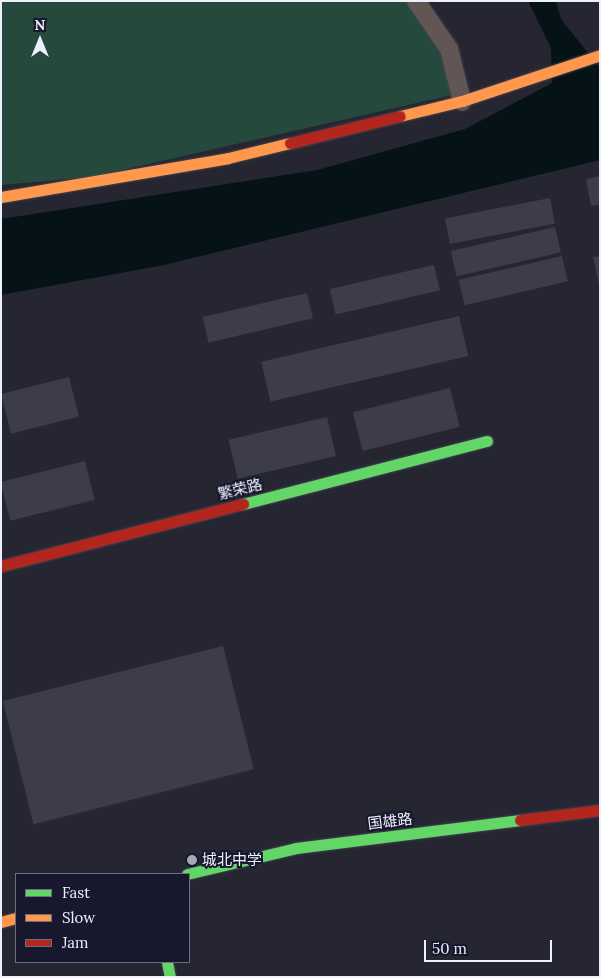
<!DOCTYPE html>
<meta charset="utf-8">
<style>
body{margin:0}
#map{position:relative;width:601px;height:978px;overflow:hidden;background:#262633;font-family:Lora,"Noto Sans SC",serif}
div>[style]{position:absolute}
.green>*{inset:0;background:#26493d}
.water>*{inset:0;background:#051317}
.building>*{inset:0;background:#3d3d49;transform-origin:0 0}
.roads{filter:drop-shadow(0 0 1px #43434f) drop-shadow(0 0 1px #43434f)}
.street>*{height:18px;margin:-9px;padding:0 9px;transform-origin:9px;border-radius:9px;background:#615654}
.fast>*{height:11px;margin:-5.5px;padding:0 5.5px;transform-origin:5.5px;border-radius:5.5px;background:#63d668}
.slow>*{height:11px;margin:-5.5px;padding:0 5.5px;transform-origin:5.5px;border-radius:5.5px;background:#ff974d}
.jam>*{height:11px;margin:-5.5px;padding:0 5.5px;transform-origin:5.5px;border-radius:5.5px;background:#b3261e}
.dots>*{width:14px;height:14px;translate:-50% -50%;box-sizing:border-box;border:2px solid #17172e;border-radius:50%}
span{translate:-50% -50%;white-space:nowrap;text-align:center;line-height:1.15;-webkit-text-stroke:4px #17172e;paint-order:stroke}
.street-label{font-size:15px;color:#eff0fe}
.poi-label{font-size:15px;color:#eff0fe}
.left{translate:0 -50%;text-align:left}
.frame{position:absolute;inset:0;border:2px solid #eff0fe;pointer-events:none}
.legend{position:absolute;left:15px;top:873px;width:175px;height:90px;box-sizing:border-box;background:#17172e;border:1px solid #6d6e81;margin:0;padding:6px 9px;list-style:none;font-size:15px;color:#eff0fe}
.legend li{display:flex;align-items:center;gap:10px;height:25px}
.legend b{width:25px;border:1px solid #6d6e81}
.north{position:absolute;left:15px;top:15px;width:50px;height:50px;-webkit-text-stroke:4px #17172e;paint-order:stroke;rotate:0deg;font-size:14px;font-weight:700;line-height:20px;text-align:center;color:#eff0fe}
.north::after{content:'';display:block;margin:auto;width:18px;height:22px;background:#eff0fe;clip-path:polygon(50% 0,100% 100%,50% 72%,0 100%)}
.scale{position:absolute;left:424px;top:940px;width:128px;height:22px;box-sizing:border-box;border:2px solid #eff0fe;border-top:0;padding-left:6px;font-size:15px;line-height:18px;white-space:nowrap;color:#eff0fe;-webkit-text-stroke:4px #17172e;paint-order:stroke}
</style>
<div id="map">
<div class="green">
<i style="clip-path:polygon(1px 1px,416px 1px,431px 21px,452px 95px,91px 177px,1px 185px)"></i>
</div>
<div class="water">
<i style="clip-path:polygon(528px 1px,556px 1px,561px 19px,600px 68px,600px 160px,164px 265px,1px 295px,1px 219px,317px 170px,465px 129px,552px 83px,551px 48px)"></i>
</div>
<div class="building">
<i style="clip-path:polygon(600px 176px,600px 205px,591px 206px,586px 179px)"></i>
<i style="left:550px;top:198px;width:26px;height:107px;rotate:79deg"></i>
<i style="left:555px;top:227px;width:26px;height:107px;rotate:77deg"></i>
<i style="left:562px;top:256px;width:26px;height:106px;rotate:77deg"></i>
<i style="clip-path:polygon(600px 256px,600px 285px,599px 285px,593px 257px)"></i>
<i style="left:434px;top:265px;width:26px;height:107px;rotate:77deg"></i>
<i style="left:307px;top:293px;width:26px;height:107px;rotate:77deg"></i>
<i style="left:459px;top:316px;width:41px;height:203px;rotate:77deg"></i>
<i style="left:69px;top:377px;width:41px;height:70px;rotate:76deg"></i>
<i style="left:450px;top:388px;width:40px;height:100px;rotate:76deg"></i>
<i style="left:327px;top:417px;width:40px;height:101px;rotate:77deg"></i>
<i style="left:85px;top:461px;width:40px;height:87px;rotate:76deg"></i>
<i style="left:223px;top:646px;width:127px;height:227px;rotate:76deg"></i>
</div>
<div class="roads">
<div class="street">
<i style="left:416px;top:1px;width:58px;rotate:55.5deg"></i>
<i style="left:449px;top:49px;width:54px;rotate:76deg"></i>
</div>
<div class="fast">
<i style="left:243px;top:504px;width:252px;rotate:-14.5deg"></i>
<i style="left:187px;top:874px;width:112px;rotate:-13.4deg"></i>
<i style="left:296px;top:848px;width:226px;rotate:-7.1deg"></i>
<i style="left:167px;top:962px;width:15px;rotate:79deg"></i>
</div>
<div class="slow">
<i style="left:400px;top:116px;width:64px;rotate:-13.6deg"></i>
<i style="left:462px;top:101px;width:145px;rotate:-18.4deg"></i>
<i style="left:1px;top:197px;width:230px;rotate:-9.7deg"></i>
<i style="left:228px;top:158px;width:64px;rotate:-13.6deg"></i>
<i style="left:1px;top:922px;width:16px;rotate:-15deg"></i>
</div>
<div class="jam">
<i style="left:290px;top:143px;width:113px;rotate:-13.8deg"></i>
<i style="left:1px;top:566px;width:250px;rotate:-14.4deg"></i>
<i style="left:520px;top:820px;width:81px;rotate:-7.1deg"></i>
</div>
</div>
<div class="dots">
<i style="left:192px;top:860px;background:#a9a9b7"></i>
</div>
<div class="street-label">
<span style="left:240px;top:489px;rotate:-14deg">繁荣路</span>
<span style="left:390px;top:821px;rotate:-7deg">国雄路</span>
</div>
<div class="poi-label">
<span class="left" style="left:202px;top:860px">城北中学</span>
</div>
<div class="frame"></div>
<ul class="legend">
<li><b style="height:6px;background:#63d668"></b>Fast</li>
<li><b style="height:6px;background:#ff974d"></b>Slow</li>
<li><b style="height:6px;background:#b3261e"></b>Jam</li>
</ul>
<div class="north">N</div>
<div class="scale">50 m</div>
</div>
